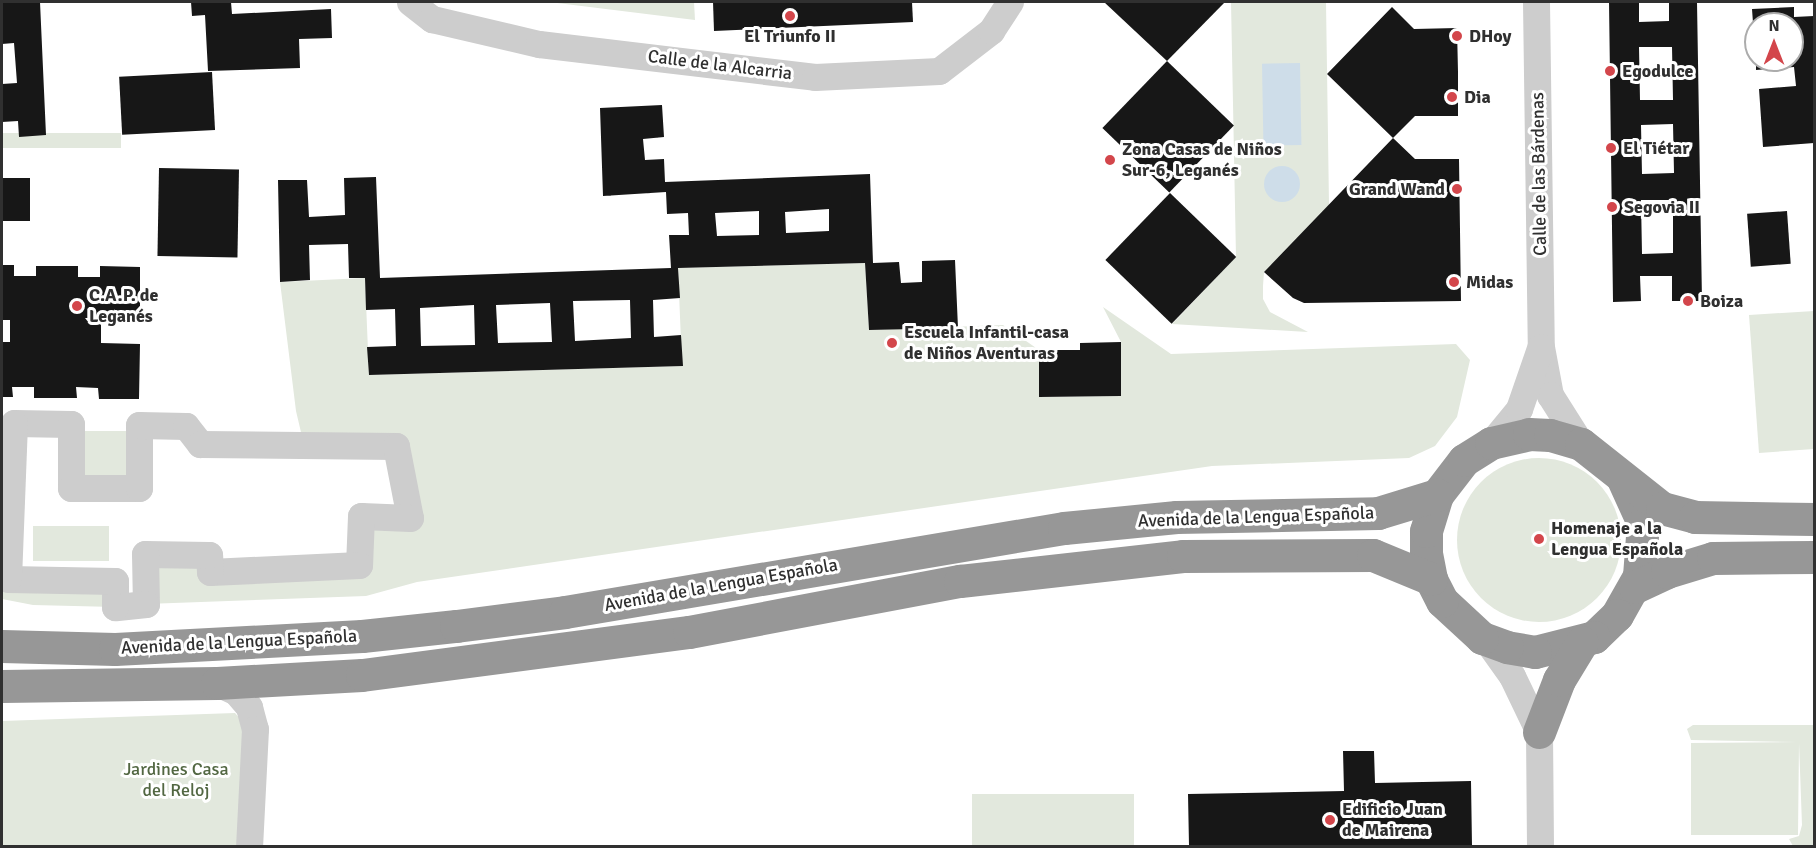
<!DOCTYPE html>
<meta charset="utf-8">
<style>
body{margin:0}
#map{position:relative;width:1816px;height:848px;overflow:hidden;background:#fff;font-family:Signika,sans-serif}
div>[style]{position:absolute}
.green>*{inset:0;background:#e2e8dd;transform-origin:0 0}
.round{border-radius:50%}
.water>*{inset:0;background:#cedde9;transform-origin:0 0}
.building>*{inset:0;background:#171717;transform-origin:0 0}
.street>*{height:27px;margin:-13.5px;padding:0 13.5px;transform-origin:13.5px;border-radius:13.5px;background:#cdcdcd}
.highway>*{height:33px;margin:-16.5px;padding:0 16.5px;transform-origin:16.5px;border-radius:16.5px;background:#979797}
.dots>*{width:16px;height:16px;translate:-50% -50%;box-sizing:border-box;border:3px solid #fff;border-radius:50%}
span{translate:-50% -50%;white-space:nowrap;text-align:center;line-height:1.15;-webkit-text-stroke:6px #fff;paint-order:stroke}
.poi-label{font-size:18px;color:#303030;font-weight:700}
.left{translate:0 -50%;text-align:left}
.right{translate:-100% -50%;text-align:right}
.street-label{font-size:18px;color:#303030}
.park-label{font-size:18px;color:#526742}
.frame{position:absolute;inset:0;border:3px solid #303030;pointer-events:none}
.north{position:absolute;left:1744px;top:12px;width:60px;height:60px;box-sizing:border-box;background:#fff;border:2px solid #acacac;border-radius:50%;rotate:0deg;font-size:16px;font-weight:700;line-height:24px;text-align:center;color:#303030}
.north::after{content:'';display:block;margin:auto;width:21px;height:27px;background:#d3464b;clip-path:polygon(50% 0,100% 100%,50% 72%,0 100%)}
</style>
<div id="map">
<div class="green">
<i style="clip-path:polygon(549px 2px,694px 2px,695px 20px)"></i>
<i style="clip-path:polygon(1231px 2px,1326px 2px,1329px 205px,1264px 272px,1263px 286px,1263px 299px,1270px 312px,1308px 332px,1172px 324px,1236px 257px)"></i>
<i style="left:121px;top:133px;width:15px;height:119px;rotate:90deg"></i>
<i style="clip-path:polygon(865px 263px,869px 330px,1003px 325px,1039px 350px,1039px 397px,1121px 396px,1121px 342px,1103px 307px,1171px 354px,1456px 344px,1470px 360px,1457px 417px,1435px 446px,1409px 458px,1212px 466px,417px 582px,366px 596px,146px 604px,145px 554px,210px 571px,358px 565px,361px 516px,410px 518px,396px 446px,304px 445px,296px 411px,280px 282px,365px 278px,369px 375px,682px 366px,678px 268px)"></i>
<i style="clip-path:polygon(1814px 311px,1814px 449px,1759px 453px,1749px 315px)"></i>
<i style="left:71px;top:431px;width:68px;height:57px"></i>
<i class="round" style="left:1457px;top:458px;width:164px;height:164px"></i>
<i style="left:33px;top:526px;width:76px;height:35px"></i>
<i style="clip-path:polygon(2px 534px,8px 579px,115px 581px,115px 607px,33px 605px,2px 599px)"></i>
<i style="clip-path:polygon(235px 713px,243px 722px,237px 846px,2px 846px,2px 721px)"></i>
<i style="clip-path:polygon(1693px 725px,1814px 725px,1813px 846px,1793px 846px,1789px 839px,1799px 836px,1802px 825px,1799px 743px,1798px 835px,1691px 835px,1691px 743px,1798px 742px,1691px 740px,1687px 729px)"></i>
<i style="left:972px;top:794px;width:162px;height:52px"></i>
</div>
<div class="water">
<i style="left:1300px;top:63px;width:82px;height:38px;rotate:89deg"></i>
<i class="round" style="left:1264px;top:166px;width:36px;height:36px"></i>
</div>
<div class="building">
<i style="clip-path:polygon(2px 2px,40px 2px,46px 135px,19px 137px,18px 121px,2px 122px,2px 84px,17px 83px,14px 43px,2px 44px)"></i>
<i style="clip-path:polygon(191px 2px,231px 2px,232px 14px,331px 9px,332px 38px,299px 39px,300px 68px,208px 71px,205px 15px,192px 16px)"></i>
<i style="clip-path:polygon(713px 2px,912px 2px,913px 22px,714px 31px)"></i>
<i style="clip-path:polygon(1104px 2px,1225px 2px,1167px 61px)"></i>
<i style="clip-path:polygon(evenodd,1609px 2px,1639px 2px,1639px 22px,1669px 21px,1669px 2px,1697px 2px,1702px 301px,1672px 301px,1672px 276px,1640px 276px,1641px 301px,1613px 302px,1609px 2px,1639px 47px,1672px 47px,1673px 100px,1640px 100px,1639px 47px,1609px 2px,1673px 124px,1674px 173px,1642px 174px,1641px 125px,1673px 124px,1609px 2px,1641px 200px,1673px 200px,1673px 253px,1642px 254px,1641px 200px)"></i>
<i style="clip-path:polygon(1392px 7px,1414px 29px,1457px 28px,1458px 72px,1458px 116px,1415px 116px,1393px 138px,1327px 74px)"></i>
<i style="clip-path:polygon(1794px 7px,1794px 17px,1814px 16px,1814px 143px,1763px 147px,1759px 89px,1796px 86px,1794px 67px,1756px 70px,1756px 60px,1792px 60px,1792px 24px,1756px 24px,1754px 37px,1752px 9px)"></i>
<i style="left:1167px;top:61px;width:93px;height:93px;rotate:44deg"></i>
<i style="left:212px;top:72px;width:58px;height:93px;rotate:87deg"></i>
<i style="clip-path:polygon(evenodd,662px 105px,664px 137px,643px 139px,645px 160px,664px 159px,665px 182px,870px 174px,873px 263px,899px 262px,901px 283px,922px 282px,922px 261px,955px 260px,958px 328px,869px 330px,865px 263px,678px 268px,680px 298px,653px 300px,654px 337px,681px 335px,683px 366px,369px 375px,367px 347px,396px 346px,395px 309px,366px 310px,365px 278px,349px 278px,348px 244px,309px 245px,310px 280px,280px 282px,278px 180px,307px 180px,309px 217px,345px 215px,344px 178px,376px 177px,380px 278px,671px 268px,669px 235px,689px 235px,688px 213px,667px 214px,666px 192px,603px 196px,600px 108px,662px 105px,829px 209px,829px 231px,786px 233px,785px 212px,829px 209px,662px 105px,759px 211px,759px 235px,717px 236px,715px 213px,759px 211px,662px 105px,630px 300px,631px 338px,575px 341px,573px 301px,630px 300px,662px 105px,550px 303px,552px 342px,498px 343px,496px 305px,550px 303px,662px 105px,474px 305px,475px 345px,421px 346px,420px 308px,474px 305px)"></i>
<i style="clip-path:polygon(1393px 138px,1415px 159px,1459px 159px,1461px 301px,1304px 303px,1293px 298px,1264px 272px)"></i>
<i style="left:159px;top:168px;width:80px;height:88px;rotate:1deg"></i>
<i style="left:2px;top:178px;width:28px;height:43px"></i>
<i style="left:1170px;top:193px;width:92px;height:93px;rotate:44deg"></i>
<i style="left:1787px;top:211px;width:53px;height:40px;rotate:86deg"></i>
<i style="clip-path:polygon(2px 265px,14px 265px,14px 276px,36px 276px,36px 266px,78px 266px,78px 277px,100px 277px,100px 266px,140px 267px,140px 322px,101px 322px,101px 343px,140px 344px,139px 399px,99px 399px,98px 388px,76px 387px,77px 398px,34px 398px,34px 387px,12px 387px,13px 397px,2px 397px,2px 342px,10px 342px,10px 320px,2px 320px)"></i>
<i style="clip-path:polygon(1121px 342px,1121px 396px,1039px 397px,1039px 350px,1080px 350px,1080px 343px)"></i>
<i style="clip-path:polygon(1343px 751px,1374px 751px,1375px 783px,1471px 781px,1472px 846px,1189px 846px,1188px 794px,1344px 791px)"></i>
</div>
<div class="street">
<i style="left:410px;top:2px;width:28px;rotate:38deg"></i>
<i style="left:432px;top:19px;width:110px;rotate:13.2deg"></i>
<i style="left:539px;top:44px;width:278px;rotate:6.8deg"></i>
<i style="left:815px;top:77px;width:124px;rotate:-2.8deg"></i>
<i style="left:939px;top:71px;width:66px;rotate:-37.6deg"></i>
<i style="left:991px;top:31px;width:35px;rotate:-57deg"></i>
<i style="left:1536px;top:2px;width:345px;rotate:89.2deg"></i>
<i style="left:1541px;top:347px;width:49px;rotate:79.4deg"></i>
<i style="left:1550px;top:395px;width:58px;rotate:57.7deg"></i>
<i style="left:14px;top:423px;width:57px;rotate:1deg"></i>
<i style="left:71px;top:424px;width:64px;rotate:90deg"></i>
<i style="left:71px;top:488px;width:68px"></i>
<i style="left:139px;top:488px;width:63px;rotate:-90deg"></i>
<i style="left:139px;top:425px;width:47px;rotate:1.2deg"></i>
<i style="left:186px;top:426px;width:23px;rotate:52deg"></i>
<i style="left:200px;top:444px;width:196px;rotate:0.6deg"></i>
<i style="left:396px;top:446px;width:73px;rotate:79deg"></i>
<i style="left:410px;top:518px;width:49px;rotate:-177.7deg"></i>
<i style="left:361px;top:516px;width:49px;rotate:92.3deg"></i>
<i style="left:359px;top:565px;width:149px;rotate:177.3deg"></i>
<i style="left:210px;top:572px;width:17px;rotate:-93deg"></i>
<i style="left:209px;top:555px;width:64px;rotate:-179.1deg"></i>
<i style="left:145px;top:554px;width:50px;rotate:88.9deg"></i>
<i style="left:146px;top:604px;width:31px;rotate:174deg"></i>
<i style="left:115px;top:607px;width:26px;rotate:-90deg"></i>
<i style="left:115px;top:581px;width:107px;rotate:-178.9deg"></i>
<i style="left:8px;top:579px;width:156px;rotate:-87.8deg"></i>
<i style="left:1491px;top:443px;width:44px;rotate:-50.5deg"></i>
<i style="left:1519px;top:409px;width:65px;rotate:-71deg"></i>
<i style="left:1487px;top:641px;width:43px;rotate:54.5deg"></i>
<i style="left:1512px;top:676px;width:62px;rotate:64.3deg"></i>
<i style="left:1539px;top:732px;width:114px;rotate:89.5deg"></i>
<i style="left:217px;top:683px;width:21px;rotate:25deg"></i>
<i style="left:236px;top:692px;width:20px;rotate:49deg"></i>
<i style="left:249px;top:707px;width:23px;rotate:75deg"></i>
<i style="left:255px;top:729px;width:117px;rotate:92.9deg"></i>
</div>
<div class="highway">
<i style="left:1622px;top:477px;width:51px;rotate:65.5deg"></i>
<i style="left:1643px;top:523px;width:53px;rotate:94.3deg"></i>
<i style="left:1639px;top:576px;width:45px;rotate:119.4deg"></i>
<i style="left:1617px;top:615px;width:32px;rotate:136deg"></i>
<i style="left:1594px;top:637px;width:61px;rotate:165.7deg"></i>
<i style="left:1535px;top:652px;width:28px;rotate:-170deg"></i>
<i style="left:1507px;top:647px;width:27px;rotate:-160deg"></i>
<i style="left:1482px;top:638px;width:54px;rotate:-137.2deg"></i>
<i style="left:1442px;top:601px;width:25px;rotate:-117deg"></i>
<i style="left:1431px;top:579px;width:25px;rotate:-101deg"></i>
<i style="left:1426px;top:554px;width:23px;rotate:-90deg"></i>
<i style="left:1426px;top:531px;width:38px;rotate:-73deg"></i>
<i style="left:1437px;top:495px;width:44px;rotate:-52.4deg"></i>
<i style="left:1464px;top:460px;width:32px;rotate:-32deg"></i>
<i style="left:1491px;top:443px;width:39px;rotate:-13deg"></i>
<i style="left:1529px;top:434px;width:21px;rotate:3deg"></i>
<i style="left:1550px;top:435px;width:32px;rotate:16deg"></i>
<i style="left:1581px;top:444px;width:103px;rotate:38.3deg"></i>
<i style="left:1662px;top:508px;width:34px;rotate:15deg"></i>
<i style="left:1695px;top:517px;width:119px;rotate:1deg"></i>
<i style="left:1635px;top:587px;width:35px;rotate:-25deg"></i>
<i style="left:1667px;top:572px;width:48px;rotate:-16.9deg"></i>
<i style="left:1713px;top:558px;width:101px;rotate:-0.6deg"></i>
<i style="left:2px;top:646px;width:113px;rotate:1.5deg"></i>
<i style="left:115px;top:649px;width:247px;rotate:-3deg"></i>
<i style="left:362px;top:636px;width:95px;rotate:-6.1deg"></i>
<i style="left:456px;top:626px;width:110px;rotate:-7.3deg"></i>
<i style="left:565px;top:612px;width:506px;rotate:-9.56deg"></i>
<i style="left:1064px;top:528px;width:113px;rotate:-5.6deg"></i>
<i style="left:1176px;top:517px;width:202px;rotate:-1.1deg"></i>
<i style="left:1378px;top:513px;width:62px;rotate:-17deg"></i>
<i style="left:2px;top:686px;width:215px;rotate:-0.8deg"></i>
<i style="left:217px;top:683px;width:145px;rotate:-3.2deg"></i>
<i style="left:362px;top:675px;width:330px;rotate:-7.5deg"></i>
<i style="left:689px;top:632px;width:276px;rotate:-10.7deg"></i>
<i style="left:960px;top:581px;width:224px;rotate:-6.4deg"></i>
<i style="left:1183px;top:556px;width:190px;rotate:-0.3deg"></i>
<i style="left:1373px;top:555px;width:63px;rotate:22.5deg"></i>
<i style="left:1539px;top:732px;width:56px;rotate:-69deg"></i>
<i style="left:1559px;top:680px;width:44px;rotate:-58.8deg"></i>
</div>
<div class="dots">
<i style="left:790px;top:16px;background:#d3464b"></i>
<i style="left:1457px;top:36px;background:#d3464b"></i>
<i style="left:1610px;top:71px;background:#d3464b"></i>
<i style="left:1452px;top:97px;background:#d3464b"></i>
<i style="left:1611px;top:148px;background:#d3464b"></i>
<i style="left:1110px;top:160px;background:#d3464b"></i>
<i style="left:1457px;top:189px;background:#d3464b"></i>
<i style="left:1612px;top:207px;background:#d3464b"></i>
<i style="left:1454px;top:282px;background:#d3464b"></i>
<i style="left:1688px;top:301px;background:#d3464b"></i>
<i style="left:77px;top:306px;background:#d3464b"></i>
<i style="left:892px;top:343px;background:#d3464b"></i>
<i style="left:1539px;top:539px;background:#d3464b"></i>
<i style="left:1330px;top:820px;background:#d3464b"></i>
</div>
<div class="poi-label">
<span style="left:790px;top:36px">El Triunfo II</span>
<span class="left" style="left:1469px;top:36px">DHoy</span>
<span class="left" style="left:1622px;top:71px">Egodulce</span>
<span class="left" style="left:1464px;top:97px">Dia</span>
<span class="left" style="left:1623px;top:148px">El Tiétar</span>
<span class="left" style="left:1122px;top:160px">Zona Casas de Niños<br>Sur-6, Leganés</span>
<span class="right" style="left:1445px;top:189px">Grand Wand</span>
<span class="left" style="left:1624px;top:207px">Segovia II</span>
<span class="left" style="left:1466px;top:282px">Midas</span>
<span class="left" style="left:89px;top:306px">C.A.P. de<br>Leganés</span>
<span class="left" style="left:1700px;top:301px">Boiza</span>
<span class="left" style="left:904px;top:343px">Escuela Infantil-casa<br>de Niños Aventuras</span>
<span class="left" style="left:1551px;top:539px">Homenaje a la<br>Lengua Española</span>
<span class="left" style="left:1342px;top:820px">Edificio Juan<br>de Mairena</span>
</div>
<div class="street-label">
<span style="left:720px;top:65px;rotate:7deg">Calle de la Alcarria</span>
<span style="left:1539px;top:174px;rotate:-91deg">Calle de las Bárdenas</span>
<span style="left:1256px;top:517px;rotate:-2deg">Avenida de la Lengua Española</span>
<span style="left:721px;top:585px;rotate:-10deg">Avenida de la Lengua Española</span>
<span style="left:239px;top:642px;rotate:-3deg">Avenida de la Lengua Española</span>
</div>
<div class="park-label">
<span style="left:176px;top:780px">Jardines Casa<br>del Reloj</span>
</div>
<div class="frame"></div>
<div class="north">N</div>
</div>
